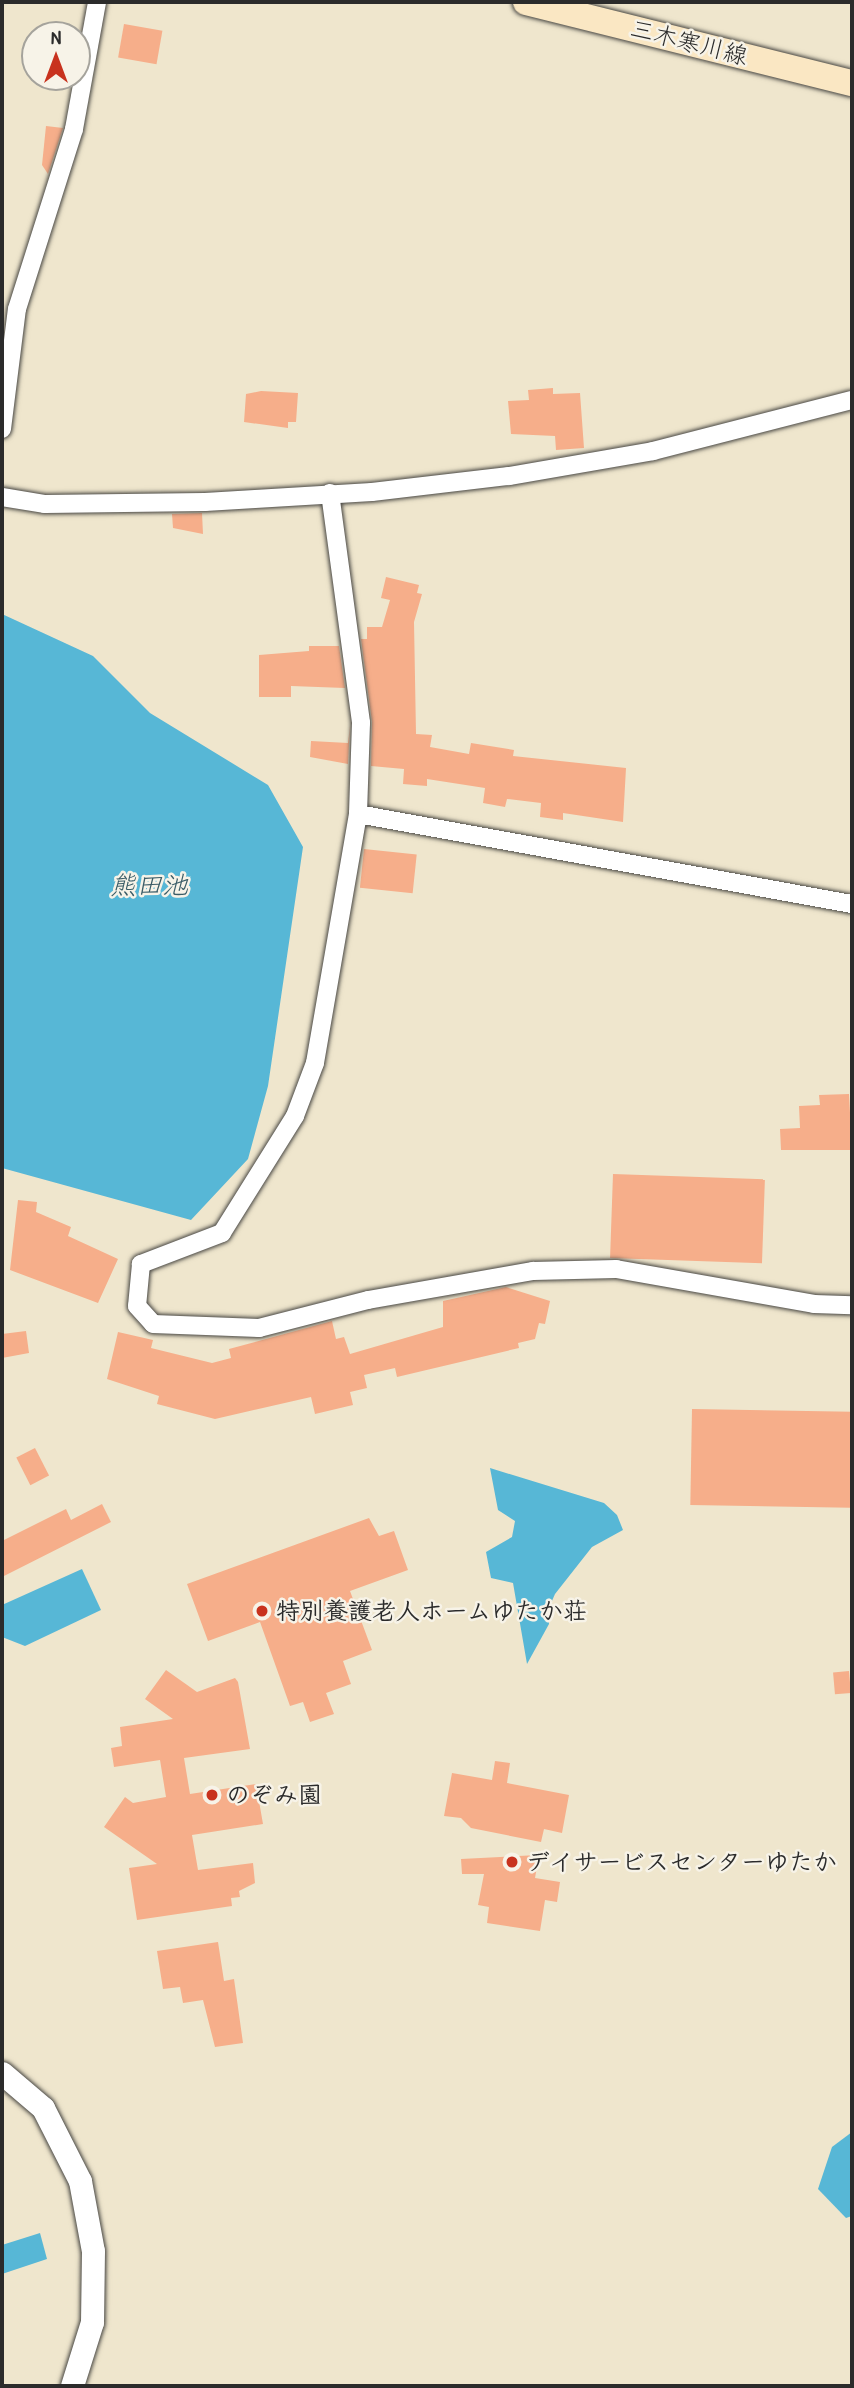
<!DOCTYPE html>
<meta charset="utf-8">
<style>
body{margin:0}
#map{position:relative;width:854px;height:2388px;overflow:hidden;background:#efe6cd;font-family:"Patrick Hand","Klee One",sans-serif}
div>[style]{position:absolute}
.water>*{inset:0;background:#57b7d6}
.building>*{inset:0;background:#f6ae8a;transform-origin:0 0}
.roads{filter:drop-shadow(0 0 2px #484743) drop-shadow(0 0 2px #484743)}
.minor>*{height:18px;margin:-9px;padding:0 9px;transform-origin:9px;border-radius:9px;background:#fff}
.tertiary>*{height:23px;margin:-11.5px;padding:0 11.5px;transform-origin:11.5px;border-radius:11.5px;background:#fff}
.secondary>*{height:26px;margin:-13px;padding:0 13px;transform-origin:13px;border-radius:13px;background:#fae7c3}
.dots>*{width:19px;height:19px;translate:-50% -50%;box-sizing:border-box;border:4px solid #f7f3e8;border-radius:50%}
span{translate:-50% -50%;white-space:nowrap;text-align:center;line-height:1.15;-webkit-text-stroke:5px #f7f3e8;paint-order:stroke}
.street-label{font-size:24px;color:#2b2b2b}
.poi-label{font-size:24px;color:#2b2b2b;font-weight:700}
.left{translate:0 -50%;text-align:left}
.water-label{font-size:26px;color:#3a5c67;font-style:italic}
.frame{position:absolute;inset:0;border:4px solid #2b2b2b;pointer-events:none}
.north{position:absolute;left:21px;top:21px;width:70px;height:70px;box-sizing:border-box;background:#f7f3e8;border:2px solid #a5a39c;border-radius:50%;rotate:0deg;font-size:19px;font-weight:700;line-height:28px;text-align:center;color:#2b2b2b}
.north::after{content:'';display:block;margin:auto;width:24px;height:32px;background:#c8321e;clip-path:polygon(50% 0,100% 100%,50% 72%,0 100%)}
</style>
<div id="map">
<div class="water">
<i style="clip-path:polygon(2px 614px,93px 656px,150px 713px,268px 785px,303px 847px,268px 1086px,248px 1159px,191px 1220px,2px 1168px)"></i>
<i style="clip-path:polygon(490px 1468px,604px 1503px,617px 1515px,623px 1530px,592px 1547px,555px 1594px,548px 1610px,549px 1624px,527px 1664px,513px 1583px,491px 1578px,486px 1552px,512px 1537px,515px 1521px,498px 1510px)"></i>
<i style="clip-path:polygon(82px 1569px,101px 1610px,25px 1646px,2px 1637px,2px 1605px)"></i>
<i style="clip-path:polygon(852px 2132px,852px 2216px,846px 2218px,818px 2189px,832px 2147px)"></i>
<i style="clip-path:polygon(40px 2233px,47px 2259px,2px 2274px,2px 2245px)"></i>
</div>
<div class="building">
<i style="left:124px;top:24px;width:39px;height:34px;rotate:10deg"></i>
<i style="clip-path:polygon(46px 126px,63px 128px,48px 174px,42px 165px)"></i>
<i style="clip-path:polygon(553px 388px,553px 394px,580px 393px,584px 448px,556px 450px,555px 436px,511px 434px,508px 401px,529px 400px,528px 390px)"></i>
<i style="clip-path:polygon(261px 391px,298px 393px,296px 422px,288px 422px,288px 428px,244px 422px,246px 394px)"></i>
<i style="clip-path:polygon(202px 513px,203px 534px,173px 528px,172px 514px)"></i>
<i style="clip-path:polygon(386px 577px,419px 585px,417px 593px,422px 594px,414px 622px,416px 734px,432px 735px,430px 747px,469px 754px,471px 743px,514px 750px,513px 756px,626px 768px,623px 822px,563px 813px,563px 820px,540px 817px,541px 803px,507px 799px,505px 807px,483px 803px,485px 788px,427px 779px,427px 786px,403px 784px,404px 769px,371px 766px,372px 722px,361px 639px,367px 639px,367px 627px,382px 627px,390px 600px,381px 598px)"></i>
<i style="clip-path:polygon(309px 646px,339px 646px,345px 688px,291px 686px,291px 697px,259px 697px,259px 655px,309px 651px)"></i>
<i style="clip-path:polygon(350px 726px,348px 764px,310px 757px,311px 741px,348px 743px)"></i>
<i style="left:364px;top:849px;width:53px;height:39px;rotate:6deg"></i>
<i style="clip-path:polygon(849px 1094px,852px 1150px,781px 1150px,780px 1129px,800px 1128px,799px 1106px,820px 1105px,819px 1095px)"></i>
<i style="left:613px;top:1174px;width:152px;height:84px;rotate:2deg"></i>
<i style="clip-path:polygon(18px 1200px,37px 1202px,36px 1212px,71px 1227px,68px 1236px,118px 1259px,98px 1303px,10px 1270px)"></i>
<i style="clip-path:polygon(506px 1287px,550px 1301px,545px 1324px,539px 1323px,535px 1339px,518px 1343px,519px 1348px,397px 1377px,395px 1368px,364px 1375px,367px 1388px,350px 1392px,353px 1405px,315px 1414px,311px 1397px,215px 1419px,157px 1404px,159px 1396px,107px 1379px,118px 1332px,153px 1340px,151px 1348px,212px 1363px,231px 1358px,229px 1349px,332px 1321px,336px 1339px,344px 1337px,350px 1354px,443px 1327px,443px 1301px)"></i>
<i style="clip-path:polygon(26px 1331px,29px 1353px,2px 1358px,2px 1334px)"></i>
<i style="left:692px;top:1409px;width:160px;height:96px;rotate:1deg"></i>
<i style="left:35px;top:1448px;width:31px;height:21px;rotate:63deg"></i>
<i style="clip-path:polygon(102px 1504px,111px 1522px,2px 1577px,2px 1541px,66px 1509px,71px 1520px)"></i>
<i style="clip-path:polygon(369px 1518px,379px 1536px,394px 1531px,408px 1570px,350px 1591px,372px 1650px,343px 1661px,351px 1684px,326px 1693px,334px 1714px,310px 1722px,303px 1702px,290px 1706px,260px 1622px,208px 1641px,187px 1584px)"></i>
<i style="clip-path:polygon(166px 1670px,197px 1692px,235px 1678px,238px 1682px,250px 1749px,184px 1758px,190px 1794px,256px 1784px,263px 1824px,192px 1835px,198px 1870px,253px 1863px,255px 1883px,239px 1891px,240px 1897px,231px 1898px,232px 1906px,137px 1920px,129px 1868px,157px 1864px,104px 1827px,125px 1797px,133px 1803px,166px 1797px,160px 1760px,114px 1767px,111px 1748px,122px 1746px,120px 1727px,173px 1719px,145px 1699px)"></i>
<i style="left:849px;top:1671px;width:22px;height:16px;rotate:85deg"></i>
<i style="clip-path:polygon(495px 1761px,510px 1763px,507px 1783px,569px 1795px,562px 1833px,544px 1829px,541px 1842px,471px 1828px,461px 1818px,444px 1816px,452px 1773px,492px 1780px)"></i>
<i style="clip-path:polygon(539px 1855px,535px 1878px,560px 1882px,557px 1902px,545px 1900px,540px 1931px,487px 1923px,489px 1907px,478px 1905px,484px 1874px,462px 1874px,461px 1859px)"></i>
<i style="clip-path:polygon(218px 1942px,224px 1981px,234px 1979px,243px 2043px,215px 2047px,203px 2000px,183px 2003px,180px 1987px,163px 1989px,157px 1951px)"></i>
</div>
<div class="roads">
<div class="minor">
<i style="left:2px;top:429px;width:121px;rotate:-82.9deg"></i>
<i style="left:17px;top:309px;width:189px;rotate:-72.4deg"></i>
<i style="left:74px;top:129px;width:129px;rotate:-79.7deg"></i>
<i style="left:330px;top:493px;width:232px;rotate:82.3deg"></i>
<i style="left:361px;top:723px;width:91px;rotate:91.9deg"></i>
<i style="left:358px;top:814px;width:253px;rotate:99.8deg"></i>
<i style="left:315px;top:1063px;width:57px;rotate:110.7deg"></i>
<i style="left:295px;top:1116px;width:138px;rotate:122deg"></i>
<i style="left:222px;top:1233px;width:87px;rotate:159.1deg"></i>
<i style="left:141px;top:1264px;width:42px;rotate:95.4deg"></i>
<i style="left:137px;top:1306px;width:24px;rotate:48deg"></i>
<i style="left:153px;top:1324px;width:106px;rotate:2.2deg"></i>
<i style="left:259px;top:1328px;width:113px;rotate:-14.4deg"></i>
<i style="left:368px;top:1300px;width:168px;rotate:-10deg"></i>
<i style="left:533px;top:1271px;width:83px;rotate:-1.4deg"></i>
<i style="left:616px;top:1269px;width:201px;rotate:10deg"></i>
<i style="left:814px;top:1304px;width:38px;rotate:2deg"></i>
<i style="left:2px;top:497px;width:44px;rotate:9.2deg"></i>
<i style="left:45px;top:504px;width:160px;rotate:-0.7deg"></i>
<i style="left:205px;top:502px;width:167px;rotate:-3.4deg"></i>
<i style="left:372px;top:492px;width:138px;rotate:-6.7deg"></i>
<i style="left:509px;top:476px;width:146px;rotate:-9.8deg"></i>
<i style="left:653px;top:451px;width:205px;rotate:-14.4deg"></i>
<i style="left:358px;top:814px;width:502px;rotate:10.33deg"></i>
</div>
<div class="tertiary">
<i style="left:2px;top:2073px;width:54px;rotate:40.5deg"></i>
<i style="left:43px;top:2108px;width:82px;rotate:63.1deg"></i>
<i style="left:80px;top:2181px;width:71px;rotate:79.5deg"></i>
<i style="left:93px;top:2251px;width:71px;rotate:90.8deg"></i>
<i style="left:92px;top:2322px;width:67px;rotate:107.4deg"></i>
</div>
<div class="secondary">
<i style="left:526px;top:2px;width:336px;rotate:14deg"></i>
</div>
</div>
<div class="dots">
<i style="left:262px;top:1611px;background:#c8321e"></i>
<i style="left:212px;top:1795px;background:#c8321e"></i>
<i style="left:512px;top:1862px;background:#c8321e"></i>
</div>
<div class="street-label">
<span style="left:689px;top:42px;rotate:14deg">三木寒川線</span>
</div>
<div class="poi-label">
<span class="left" style="left:276px;top:1611px">特別養護老人ホームゆたか荘</span>
<span class="left" style="left:226px;top:1795px">のぞみ園</span>
<span class="left" style="left:526px;top:1862px">デイサービスセンターゆたか</span>
</div>
<div class="water-label">
<span style="left:149px;top:885px">熊田池</span>
</div>
<div class="frame"></div>
<div class="north">N</div>
</div>
